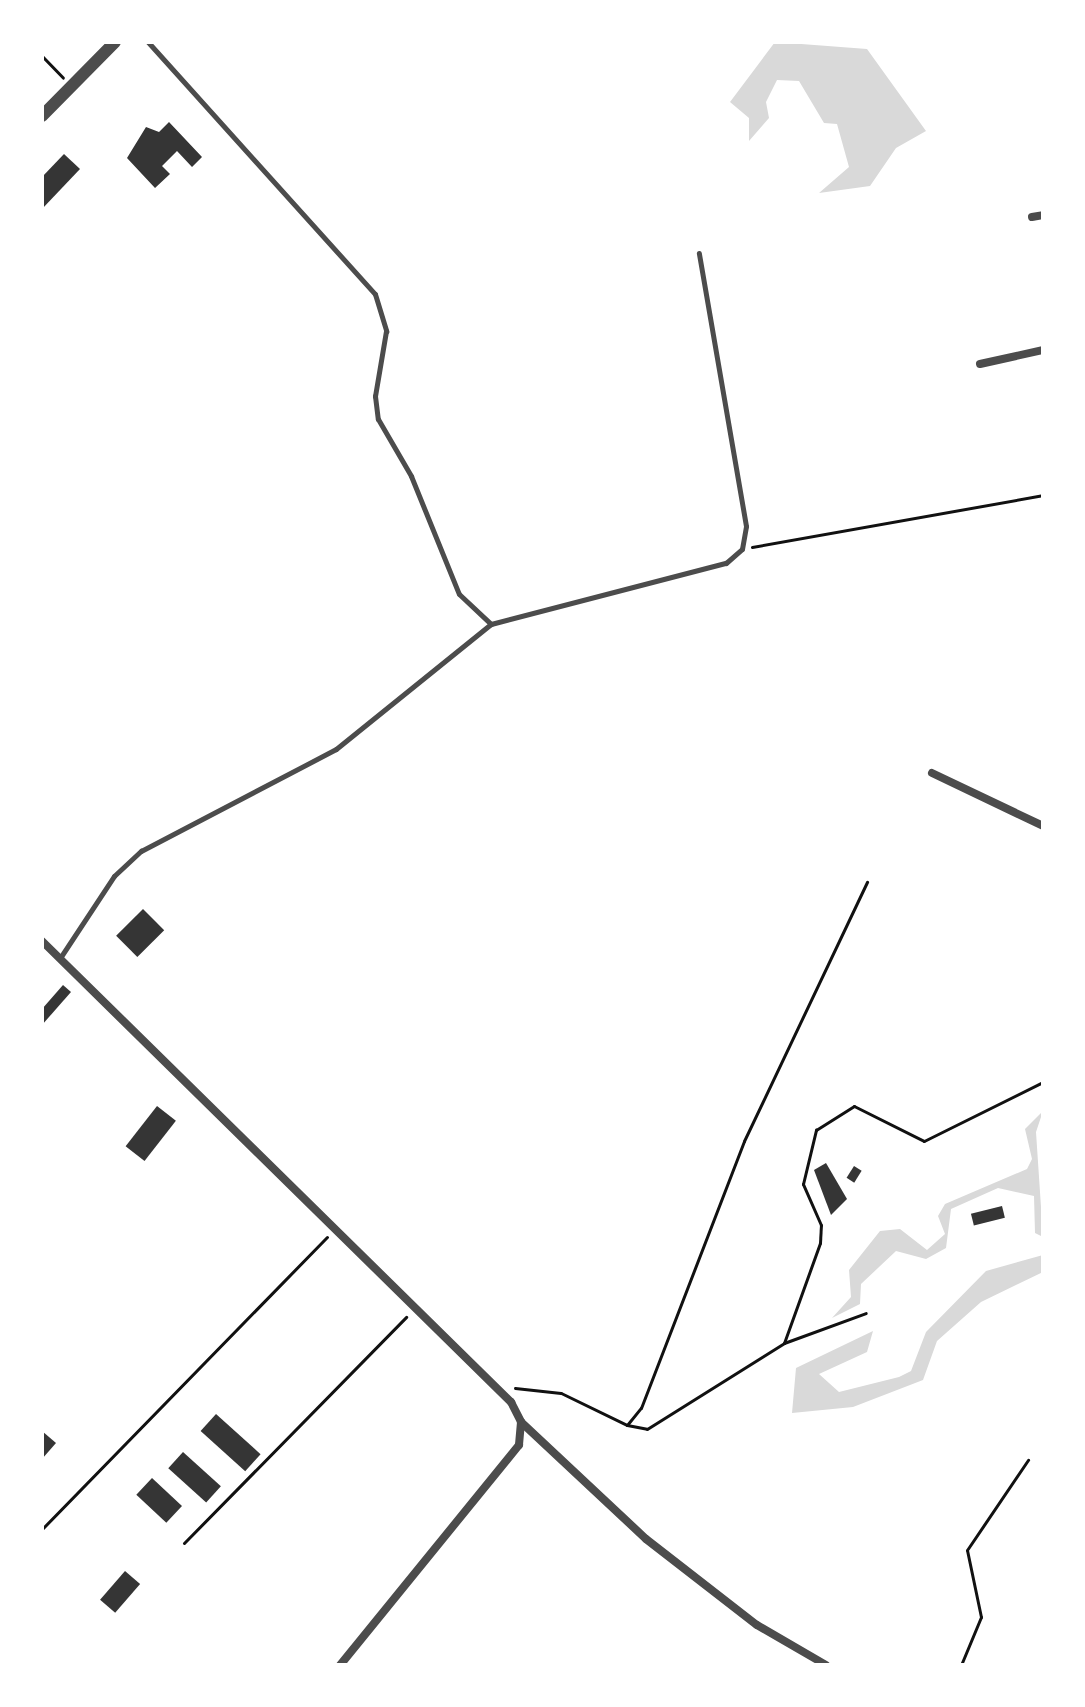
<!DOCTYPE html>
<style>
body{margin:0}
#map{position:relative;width:1085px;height:1707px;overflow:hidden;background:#fff;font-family:Manrope,sans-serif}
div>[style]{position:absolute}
.water>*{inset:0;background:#d9d9d9}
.building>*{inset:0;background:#353535;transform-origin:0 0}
.path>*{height:3px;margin:-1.5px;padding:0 1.5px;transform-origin:1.5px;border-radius:1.5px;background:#111}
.service>*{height:5px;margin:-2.5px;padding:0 2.5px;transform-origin:2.5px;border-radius:2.5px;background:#4c4c4c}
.minor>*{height:8px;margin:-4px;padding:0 4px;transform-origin:4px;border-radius:4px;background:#4c4c4c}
.tertiary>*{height:12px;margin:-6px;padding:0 6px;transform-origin:6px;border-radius:6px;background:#4c4c4c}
span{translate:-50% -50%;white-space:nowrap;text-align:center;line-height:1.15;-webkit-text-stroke:8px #fff;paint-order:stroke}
.frame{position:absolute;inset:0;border:44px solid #fff;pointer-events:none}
</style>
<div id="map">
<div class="water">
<i style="clip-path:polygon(775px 42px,867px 49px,926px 131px,896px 148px,870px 186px,819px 193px,849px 167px,837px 124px,824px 123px,799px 81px,777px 80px,766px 102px,769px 118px,749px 141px,749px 118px,730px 102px)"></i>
<i style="clip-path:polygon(1043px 1111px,1036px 1132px,1043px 1237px,1035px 1233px,1034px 1196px,998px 1188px,951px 1209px,946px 1248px,926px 1259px,896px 1251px,861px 1284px,860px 1304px,832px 1318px,851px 1297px,849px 1270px,880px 1231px,900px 1229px,927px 1250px,945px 1234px,938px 1216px,945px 1204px,1027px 1169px,1032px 1159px,1025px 1129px)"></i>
<i style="clip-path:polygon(1043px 1255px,1043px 1272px,981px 1302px,937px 1341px,923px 1380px,853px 1407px,792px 1413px,796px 1368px,873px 1331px,867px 1352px,819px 1374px,839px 1392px,899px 1377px,911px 1371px,926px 1332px,986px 1271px)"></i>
</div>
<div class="building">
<i style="clip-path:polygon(169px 122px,202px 157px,192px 167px,177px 151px,162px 166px,170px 174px,155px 188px,127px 158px,146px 127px,159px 132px)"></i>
<i style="clip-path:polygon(64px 154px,80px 169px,42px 209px,42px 177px)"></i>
<i style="left:143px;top:909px;width:30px;height:38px;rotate:45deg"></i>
<i style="clip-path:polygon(63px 985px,71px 992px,42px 1025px,42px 1009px)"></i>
<i style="left:157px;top:1106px;width:24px;height:51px;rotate:38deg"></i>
<i style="clip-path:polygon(826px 1163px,847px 1199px,831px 1215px,814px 1170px)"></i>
<i style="left:854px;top:1166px;width:9px;height:14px;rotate:32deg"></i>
<i style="left:1002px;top:1206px;width:12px;height:32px;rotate:76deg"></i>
<i style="left:216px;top:1414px;width:60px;height:23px;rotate:42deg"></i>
<i style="clip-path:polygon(42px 1431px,56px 1443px,42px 1459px)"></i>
<i style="left:183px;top:1452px;width:51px;height:22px;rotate:42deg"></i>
<i style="left:152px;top:1478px;width:41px;height:23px;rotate:43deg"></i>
<i style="left:125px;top:1571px;width:20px;height:38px;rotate:41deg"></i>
</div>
<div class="path">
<i style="left:42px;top:56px;width:30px;rotate:46deg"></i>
<i style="left:752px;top:547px;width:296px;rotate:-10.1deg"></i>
<i style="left:784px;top:1343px;width:106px;rotate:-70.2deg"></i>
<i style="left:820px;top:1243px;width:18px;rotate:-87deg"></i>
<i style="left:821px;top:1225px;width:45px;rotate:-113.7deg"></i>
<i style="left:803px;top:1184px;width:56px;rotate:-76.5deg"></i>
<i style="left:816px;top:1130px;width:45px;rotate:-32.3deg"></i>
<i style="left:854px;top:1106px;width:78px;rotate:26.6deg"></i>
<i style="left:924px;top:1141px;width:133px;rotate:-26.4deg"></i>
<i style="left:515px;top:1388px;width:46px;rotate:6.2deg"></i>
<i style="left:561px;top:1393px;width:73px;rotate:25.9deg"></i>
<i style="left:627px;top:1425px;width:22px;rotate:-51deg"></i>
<i style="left:641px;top:1408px;width:286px;rotate:-68.9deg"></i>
<i style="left:744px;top:1141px;width:287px;rotate:-64.6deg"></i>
<i style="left:627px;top:1425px;width:20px;rotate:11deg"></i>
<i style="left:647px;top:1429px;width:162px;rotate:-32.1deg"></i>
<i style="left:784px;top:1343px;width:87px;rotate:-20.1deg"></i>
<i style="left:42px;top:1529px;width:408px;rotate:-45.7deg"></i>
<i style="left:184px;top:1543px;width:317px;rotate:-45.5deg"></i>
<i style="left:961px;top:1665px;width:52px;rotate:-67.4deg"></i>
<i style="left:981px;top:1617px;width:68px;rotate:-101.8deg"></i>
<i style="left:967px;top:1550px;width:109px;rotate:-55.9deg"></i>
</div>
<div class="service">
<i style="left:148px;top:42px;width:339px;rotate:48deg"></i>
<i style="left:375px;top:294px;width:39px;rotate:73deg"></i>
<i style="left:386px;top:331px;width:66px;rotate:99.6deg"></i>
<i style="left:375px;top:396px;width:23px;rotate:83deg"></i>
<i style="left:378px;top:419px;width:66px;rotate:59.9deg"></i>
<i style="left:411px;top:476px;width:127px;rotate:67.9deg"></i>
<i style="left:459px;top:594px;width:44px;rotate:43.2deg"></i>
<i style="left:60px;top:958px;width:98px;rotate:-56.6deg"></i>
<i style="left:114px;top:876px;width:37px;rotate:-43deg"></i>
<i style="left:141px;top:851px;width:220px;rotate:-27.6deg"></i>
<i style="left:336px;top:749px;width:199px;rotate:-38.9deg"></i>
<i style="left:491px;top:624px;width:243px;rotate:-14.6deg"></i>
<i style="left:726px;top:563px;width:21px;rotate:-41deg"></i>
<i style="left:742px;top:549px;width:23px;rotate:-80deg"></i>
<i style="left:746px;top:526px;width:277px;rotate:-99.8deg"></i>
</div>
<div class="minor">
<i style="left:1032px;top:217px;width:11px;rotate:-10deg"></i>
<i style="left:980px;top:364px;width:65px;rotate:-12.5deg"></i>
<i style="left:932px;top:773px;width:123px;rotate:25.5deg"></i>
<i style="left:42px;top:941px;width:658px;rotate:44.51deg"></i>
<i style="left:511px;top:1402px;width:22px;rotate:63deg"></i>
<i style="left:521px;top:1422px;width:23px;rotate:95deg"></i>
<i style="left:519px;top:1445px;width:284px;rotate:129.1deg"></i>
<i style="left:521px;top:1422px;width:171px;rotate:43.1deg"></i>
<i style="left:646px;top:1539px;width:140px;rotate:37.8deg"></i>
<i style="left:757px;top:1625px;width:80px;rotate:30.1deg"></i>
</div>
<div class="tertiary">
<i style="left:42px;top:116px;width:104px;rotate:-45.4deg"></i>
</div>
<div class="frame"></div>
</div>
